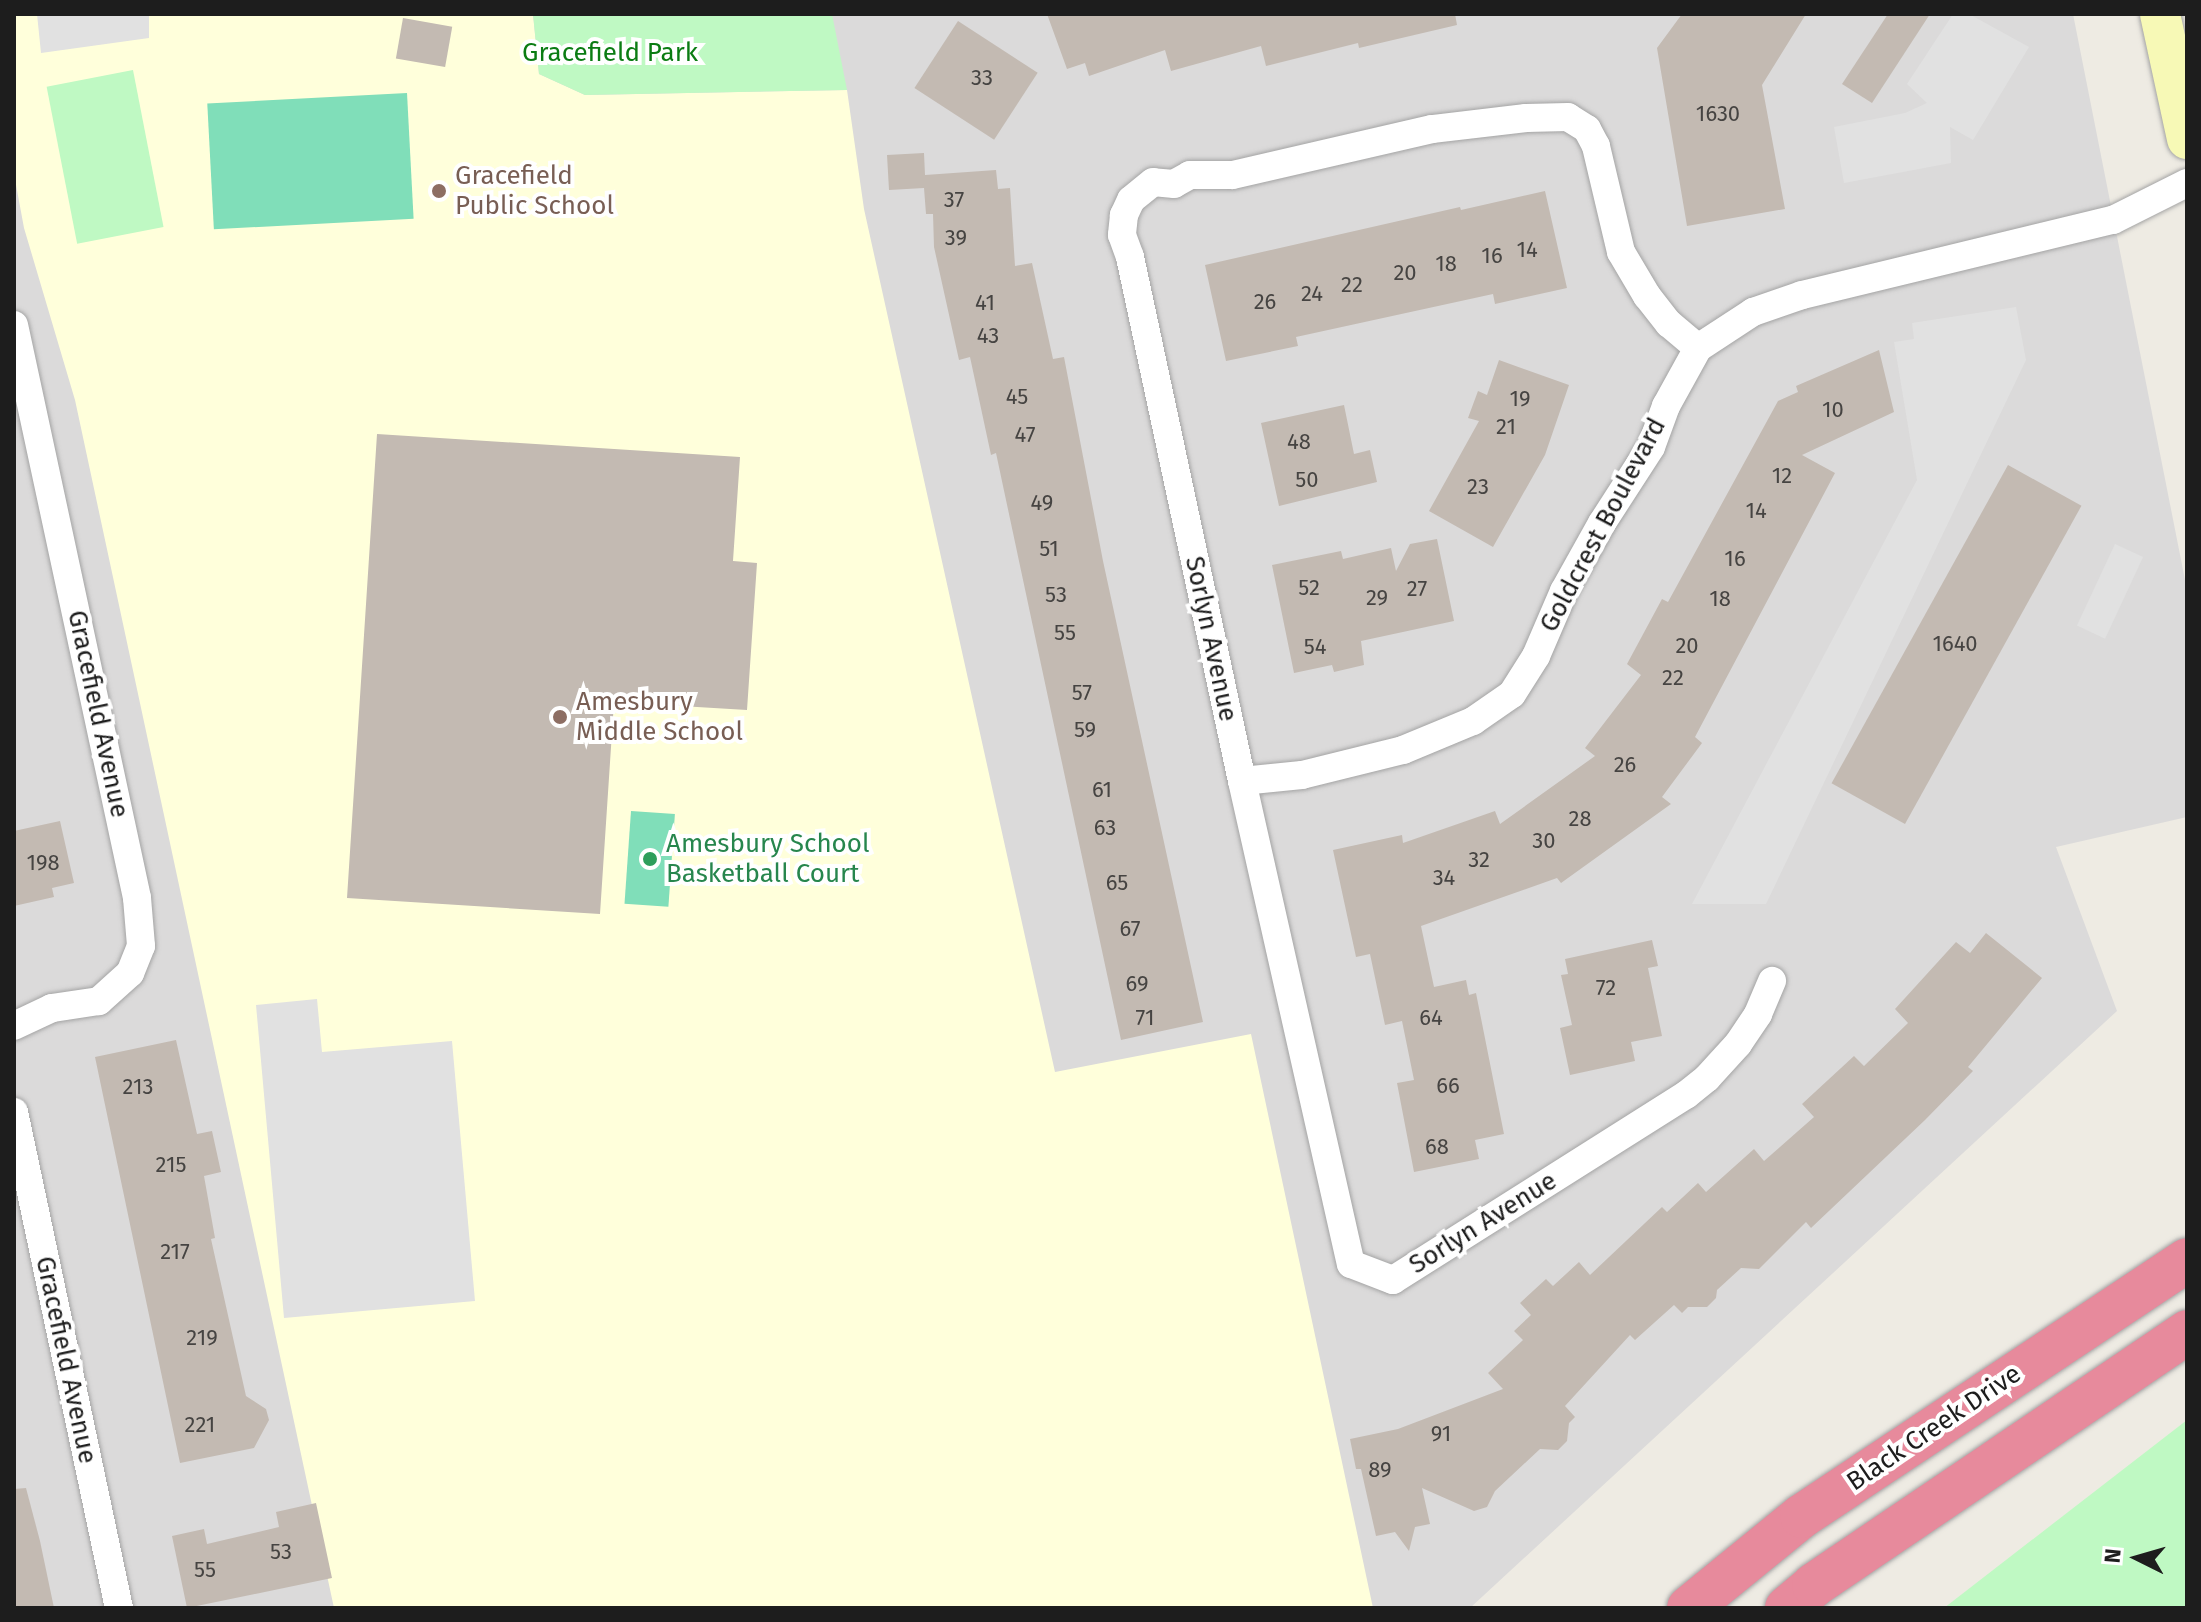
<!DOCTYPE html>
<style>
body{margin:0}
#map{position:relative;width:2201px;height:1622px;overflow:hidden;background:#eeebe3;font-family:"Fira Sans",sans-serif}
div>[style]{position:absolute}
.residential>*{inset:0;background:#dbdada}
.education>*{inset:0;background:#ffffdb}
.park>*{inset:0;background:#bff9c3;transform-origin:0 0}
.pitch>*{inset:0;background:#80deb9;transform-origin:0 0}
.parking>*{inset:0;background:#e1e1e1;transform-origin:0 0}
.building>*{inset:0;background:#c3bab2;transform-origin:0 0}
.roads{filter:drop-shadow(0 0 2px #a4a4a4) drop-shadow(0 0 2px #a4a4a4)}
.street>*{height:28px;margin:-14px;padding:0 14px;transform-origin:14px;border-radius:14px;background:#fff}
.secondary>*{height:40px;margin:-20px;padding:0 20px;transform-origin:20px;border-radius:20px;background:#f7f9b6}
.highway>*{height:44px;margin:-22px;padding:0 22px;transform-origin:22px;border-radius:22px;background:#e78a9c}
.dots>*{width:22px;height:22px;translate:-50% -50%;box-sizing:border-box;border:4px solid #fff;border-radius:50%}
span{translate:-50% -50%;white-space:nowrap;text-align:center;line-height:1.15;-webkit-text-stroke:8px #fff;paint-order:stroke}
.number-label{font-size:22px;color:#464442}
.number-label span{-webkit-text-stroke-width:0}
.park-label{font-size:26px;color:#0b7c13}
.education-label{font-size:26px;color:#785e54}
.left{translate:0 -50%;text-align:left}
.street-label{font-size:26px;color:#1d1d1d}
.leisure-label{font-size:26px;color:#27864d}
.frame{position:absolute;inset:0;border:16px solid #1d1d1d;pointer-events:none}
.north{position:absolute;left:2097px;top:1518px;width:80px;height:80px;-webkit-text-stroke:6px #fff;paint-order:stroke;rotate:275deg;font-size:22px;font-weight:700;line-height:32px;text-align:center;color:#1d1d1d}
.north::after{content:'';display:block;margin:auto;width:28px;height:36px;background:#1d1d1d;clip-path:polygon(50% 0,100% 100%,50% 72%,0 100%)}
</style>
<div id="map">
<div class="residential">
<i style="clip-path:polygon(14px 14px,2073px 14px,2187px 590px,2187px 817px,2056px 847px,2117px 1011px,1470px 1608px,14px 1608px)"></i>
</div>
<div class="education">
<i style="clip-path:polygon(14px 14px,533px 14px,539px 74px,585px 95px,847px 90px,864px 209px,1055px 1072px,1251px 1034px,1373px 1608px,334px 1608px,75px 400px,24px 228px,14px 174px)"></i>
</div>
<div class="park">
<i style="clip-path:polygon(533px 14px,832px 14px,847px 90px,585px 95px,539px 74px)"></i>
<i style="left:133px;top:70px;width:160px;height:88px;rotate:79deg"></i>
<i style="clip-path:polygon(2187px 1420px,2187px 1608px,1944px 1608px)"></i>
</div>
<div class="pitch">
<i style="left:407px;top:93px;width:126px;height:200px;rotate:87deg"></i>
<i style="left:631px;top:811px;width:44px;height:93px;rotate:4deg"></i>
</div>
<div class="parking">
<i style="clip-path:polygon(37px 14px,149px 14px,149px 38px,41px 53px)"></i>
<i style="clip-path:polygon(1953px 14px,1969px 14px,2029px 47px,1973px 140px,1950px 127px,1951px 163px,1844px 183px,1834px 127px,1905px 113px,1927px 103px,1907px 84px)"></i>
<i style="clip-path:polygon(2016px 307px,2026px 360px,1766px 904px,1692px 904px,1917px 480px,1894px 342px,1914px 339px,1912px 323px)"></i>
<i style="left:2115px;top:544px;width:31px;height:90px;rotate:25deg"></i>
<i style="clip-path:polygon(317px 999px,322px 1052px,452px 1041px,475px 1301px,284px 1318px,256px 1005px)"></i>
</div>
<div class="building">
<i style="clip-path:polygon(1047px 14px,1455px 14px,1457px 25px,1359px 48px,1358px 43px,1266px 66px,1261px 46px,1171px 71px,1165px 50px,1089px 76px,1085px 63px,1067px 69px)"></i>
<i style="clip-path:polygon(1682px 14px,1806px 14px,1762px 85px,1785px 209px,1687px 226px,1657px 48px)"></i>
<i style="clip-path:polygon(1888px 14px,1930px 14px,1872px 103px,1842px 84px)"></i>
<i style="left:403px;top:18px;width:50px;height:41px;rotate:10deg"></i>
<i style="left:958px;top:21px;width:95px;height:80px;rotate:33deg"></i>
<i style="clip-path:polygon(924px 153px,925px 175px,996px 170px,998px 189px,1010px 188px,1015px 266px,1032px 263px,1053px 359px,1064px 357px,1103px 561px,1203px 1022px,1121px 1040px,996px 453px,991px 455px,970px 357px,959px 360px,934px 247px,933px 214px,926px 214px,924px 188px,889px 190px,887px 155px)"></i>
<i style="clip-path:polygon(1545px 191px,1567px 288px,1495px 304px,1493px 294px,1296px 337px,1298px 346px,1226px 361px,1205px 265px,1460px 207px,1461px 210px)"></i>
<i style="clip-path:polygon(1879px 350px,1894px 412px,1802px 455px,1835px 473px,1695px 737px,1702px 743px,1662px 797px,1671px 804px,1561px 883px,1557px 878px,1421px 926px,1434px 987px,1466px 980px,1469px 995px,1476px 993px,1504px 1134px,1475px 1140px,1479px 1159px,1414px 1172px,1397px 1083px,1414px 1080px,1402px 1021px,1385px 1025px,1370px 954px,1356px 957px,1333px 850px,1402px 835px,1403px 843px,1495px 811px,1500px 824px,1595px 756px,1585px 748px,1641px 675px,1627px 664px,1662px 599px,1668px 602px,1778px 401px,1798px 392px,1796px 386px)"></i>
<i style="clip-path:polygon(1499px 360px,1569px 385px,1545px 455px,1493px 547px,1429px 511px,1479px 421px,1468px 418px,1478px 391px,1487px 395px)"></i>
<i style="clip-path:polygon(1344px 405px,1354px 454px,1370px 450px,1377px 482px,1279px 506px,1261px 423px)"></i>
<i style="clip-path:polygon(377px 434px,740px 457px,733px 561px,757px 563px,747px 710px,614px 702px,600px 914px,347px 898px)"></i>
<i style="left:2008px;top:465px;width:84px;height:364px;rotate:29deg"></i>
<i style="clip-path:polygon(1437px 539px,1454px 621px,1361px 641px,1364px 665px,1334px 672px,1332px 665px,1294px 673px,1272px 565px,1341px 551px,1343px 559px,1391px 548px,1396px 571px,1410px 544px)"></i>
<i style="clip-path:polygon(60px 821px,74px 883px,52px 888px,54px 897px,14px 906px,14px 831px)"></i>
<i style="clip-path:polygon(1986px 933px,2042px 978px,1968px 1067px,1973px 1071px,1925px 1120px,1811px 1228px,1806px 1222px,1759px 1269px,1741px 1268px,1717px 1290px,1716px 1298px,1707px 1307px,1688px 1307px,1682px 1313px,1674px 1305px,1635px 1340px,1630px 1335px,1565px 1406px,1575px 1417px,1569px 1423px,1567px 1441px,1558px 1450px,1540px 1449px,1495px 1491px,1487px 1507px,1474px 1511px,1422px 1488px,1430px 1524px,1415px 1527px,1409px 1551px,1395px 1532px,1376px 1536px,1361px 1469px,1356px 1469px,1350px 1439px,1398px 1429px,1503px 1389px,1488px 1373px,1523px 1340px,1514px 1331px,1531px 1315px,1520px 1303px,1546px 1279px,1553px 1286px,1579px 1262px,1590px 1275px,1662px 1207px,1667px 1212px,1698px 1183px,1706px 1192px,1754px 1149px,1764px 1161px,1814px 1117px,1802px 1104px,1854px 1056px,1864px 1066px,1908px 1023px,1895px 1009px,1956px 942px,1970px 953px)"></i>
<i style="clip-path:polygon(1652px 940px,1658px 966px,1648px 968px,1662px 1036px,1631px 1042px,1635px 1061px,1570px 1075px,1560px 1028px,1572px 1025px,1561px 975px,1568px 974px,1565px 959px)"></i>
<i style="clip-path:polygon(176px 1040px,197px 1134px,212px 1131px,221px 1172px,204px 1176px,215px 1238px,211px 1239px,246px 1396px,266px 1409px,269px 1420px,254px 1448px,180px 1463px,95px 1057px)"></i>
<i style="clip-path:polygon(26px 1488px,40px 1541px,54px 1608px,14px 1608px,14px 1489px)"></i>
<i style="clip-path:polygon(316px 1503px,332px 1578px,187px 1608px,172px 1536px,204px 1529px,207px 1544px,279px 1527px,276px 1512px)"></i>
</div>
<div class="roads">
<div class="street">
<i style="left:14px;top:325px;width:586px;rotate:77.88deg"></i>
<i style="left:137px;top:898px;width:48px;rotate:85.2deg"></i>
<i style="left:141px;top:946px;width:29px;rotate:112deg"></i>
<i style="left:130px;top:973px;width:42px;rotate:137.9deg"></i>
<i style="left:99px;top:1001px;width:48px;rotate:171.5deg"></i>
<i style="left:52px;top:1008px;width:42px;rotate:154.7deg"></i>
<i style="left:1698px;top:348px;width:38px;rotate:-140deg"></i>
<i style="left:1669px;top:324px;width:36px;rotate:-128deg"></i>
<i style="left:1647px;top:296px;width:51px;rotate:-120.6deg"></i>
<i style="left:1621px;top:252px;width:109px;rotate:-103.3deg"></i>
<i style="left:1596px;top:146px;width:19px;rotate:-118deg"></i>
<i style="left:1587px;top:129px;width:22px;rotate:-148deg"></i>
<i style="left:1568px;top:117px;width:42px;rotate:178.6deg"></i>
<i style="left:1526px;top:118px;width:95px;rotate:173.3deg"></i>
<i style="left:1432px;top:129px;width:205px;rotate:167deg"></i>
<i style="left:1232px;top:175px;width:42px;rotate:180deg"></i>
<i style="left:1190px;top:175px;width:18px;rotate:151deg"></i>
<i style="left:1174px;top:184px;width:21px;rotate:-175deg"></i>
<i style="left:1153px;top:182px;width:28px;rotate:141deg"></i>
<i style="left:1131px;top:200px;width:17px;rotate:115deg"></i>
<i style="left:1124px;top:215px;width:20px;rotate:96deg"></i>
<i style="left:1122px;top:235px;width:23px;rotate:70deg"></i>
<i style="left:1130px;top:257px;width:536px;rotate:77.94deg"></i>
<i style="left:1242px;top:781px;width:495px;rotate:77.3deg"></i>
<i style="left:1351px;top:1264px;width:45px;rotate:20.9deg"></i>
<i style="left:1393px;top:1280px;width:347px;rotate:-32.3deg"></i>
<i style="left:1686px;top:1095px;width:27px;rotate:-39deg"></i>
<i style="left:1707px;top:1078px;width:46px;rotate:-47.6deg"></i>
<i style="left:1738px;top:1044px;width:36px;rotate:-56deg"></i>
<i style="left:1758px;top:1014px;width:36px;rotate:-67deg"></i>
<i style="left:1242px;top:781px;width:60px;rotate:-5.7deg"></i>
<i style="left:1302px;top:775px;width:104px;rotate:-13.9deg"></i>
<i style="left:1403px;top:750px;width:76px;rotate:-22.5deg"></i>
<i style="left:1473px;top:721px;width:47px;rotate:-34.7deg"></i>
<i style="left:1512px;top:694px;width:45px;rotate:-57.7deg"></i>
<i style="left:1536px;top:656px;width:71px;rotate:-66.7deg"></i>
<i style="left:1564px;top:591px;width:78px;rotate:-60.8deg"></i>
<i style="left:1602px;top:523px;width:90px;rotate:-57.2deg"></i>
<i style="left:1651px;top:447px;width:44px;rotate:-69.9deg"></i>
<i style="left:1666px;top:406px;width:66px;rotate:-61.1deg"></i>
<i style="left:1698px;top:348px;width:66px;rotate:-33.2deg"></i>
<i style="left:1753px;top:312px;width:52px;rotate:-19.1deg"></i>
<i style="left:1802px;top:295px;width:320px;rotate:-13.6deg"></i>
<i style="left:2113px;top:220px;width:83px;rotate:-26.6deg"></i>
<i style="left:14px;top:1112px;width:507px;rotate:78.05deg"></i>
</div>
<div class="secondary">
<i style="left:2160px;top:14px;width:128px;rotate:77.8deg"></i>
</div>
<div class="highway">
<i style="left:1689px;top:1608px;width:146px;rotate:-39.2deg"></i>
<i style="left:1802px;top:1516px;width:462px;rotate:-33.6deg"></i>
<i style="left:1787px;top:1608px;width:35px;rotate:-40deg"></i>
<i style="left:1814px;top:1585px;width:451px;rotate:-34.1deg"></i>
</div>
</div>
<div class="dots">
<i style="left:439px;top:191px;background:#8d6e63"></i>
<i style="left:560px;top:717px;background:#8d6e63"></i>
<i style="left:650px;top:859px;background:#2e9e5b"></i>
</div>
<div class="number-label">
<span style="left:982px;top:78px">33</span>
<span style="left:1718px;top:114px">1630</span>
<span style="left:954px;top:200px">37</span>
<span style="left:956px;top:238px">39</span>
<span style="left:1527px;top:250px">14</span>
<span style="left:1492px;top:256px">16</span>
<span style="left:1446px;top:264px">18</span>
<span style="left:1405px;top:273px">20</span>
<span style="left:1352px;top:285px">22</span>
<span style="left:1312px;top:294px">24</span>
<span style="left:1265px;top:302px">26</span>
<span style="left:985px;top:303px">41</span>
<span style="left:988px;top:336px">43</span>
<span style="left:1017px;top:397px">45</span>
<span style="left:1520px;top:399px">19</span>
<span style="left:1833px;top:410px">10</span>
<span style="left:1506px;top:427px">21</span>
<span style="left:1025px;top:435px">47</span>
<span style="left:1299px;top:442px">48</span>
<span style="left:1782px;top:476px">12</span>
<span style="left:1307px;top:480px">50</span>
<span style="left:1478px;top:487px">23</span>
<span style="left:1042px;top:503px">49</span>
<span style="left:1756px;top:511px">14</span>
<span style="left:1049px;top:549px">51</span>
<span style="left:1735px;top:559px">16</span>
<span style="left:1309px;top:588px">52</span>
<span style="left:1417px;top:589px">27</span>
<span style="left:1056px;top:595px">53</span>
<span style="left:1377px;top:598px">29</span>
<span style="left:1720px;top:599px">18</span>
<span style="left:1065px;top:633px">55</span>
<span style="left:1955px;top:644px">1640</span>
<span style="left:1687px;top:646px">20</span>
<span style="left:1315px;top:647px">54</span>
<span style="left:1673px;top:678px">22</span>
<span style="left:1082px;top:693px">57</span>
<span style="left:1085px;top:730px">59</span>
<span style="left:1625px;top:765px">26</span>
<span style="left:1102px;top:790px">61</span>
<span style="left:1580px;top:819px">28</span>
<span style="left:1105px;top:828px">63</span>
<span style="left:1544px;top:841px">30</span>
<span style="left:1479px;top:860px">32</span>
<span style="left:43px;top:863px">198</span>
<span style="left:1444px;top:878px">34</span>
<span style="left:1117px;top:883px">65</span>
<span style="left:1130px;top:929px">67</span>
<span style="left:1137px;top:984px">69</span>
<span style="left:1606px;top:988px">72</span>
<span style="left:1145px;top:1018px">71</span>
<span style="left:1431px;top:1018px">64</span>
<span style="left:1448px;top:1086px">66</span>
<span style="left:138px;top:1087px">213</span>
<span style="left:1437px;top:1147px">68</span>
<span style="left:171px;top:1165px">215</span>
<span style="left:175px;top:1252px">217</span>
<span style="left:202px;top:1338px">219</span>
<span style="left:200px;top:1425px">221</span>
<span style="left:1441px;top:1434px">91</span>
<span style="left:1380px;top:1470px">89</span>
<span style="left:281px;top:1552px">53</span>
<span style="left:205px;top:1570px">55</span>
</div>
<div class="park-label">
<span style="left:610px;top:53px">Gracefield Park</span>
</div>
<div class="education-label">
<span class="left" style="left:455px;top:191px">Gracefield<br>Public School</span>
<span class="left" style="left:576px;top:717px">Amesbury<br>Middle School</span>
</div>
<div class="street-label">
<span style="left:1603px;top:525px;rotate:-62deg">Goldcrest Boulevard</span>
<span style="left:1211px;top:639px;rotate:78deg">Sorlyn Avenue</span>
<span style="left:98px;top:714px;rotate:78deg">Gracefield Avenue</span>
<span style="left:1483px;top:1223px;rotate:-32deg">Sorlyn Avenue</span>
<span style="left:66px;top:1360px;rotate:78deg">Gracefield Avenue</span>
<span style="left:1934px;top:1428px;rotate:-34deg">Black Creek Drive</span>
</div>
<div class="leisure-label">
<span class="left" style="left:666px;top:859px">Amesbury School<br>Basketball Court</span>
</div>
<div class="frame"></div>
<div class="north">N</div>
</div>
